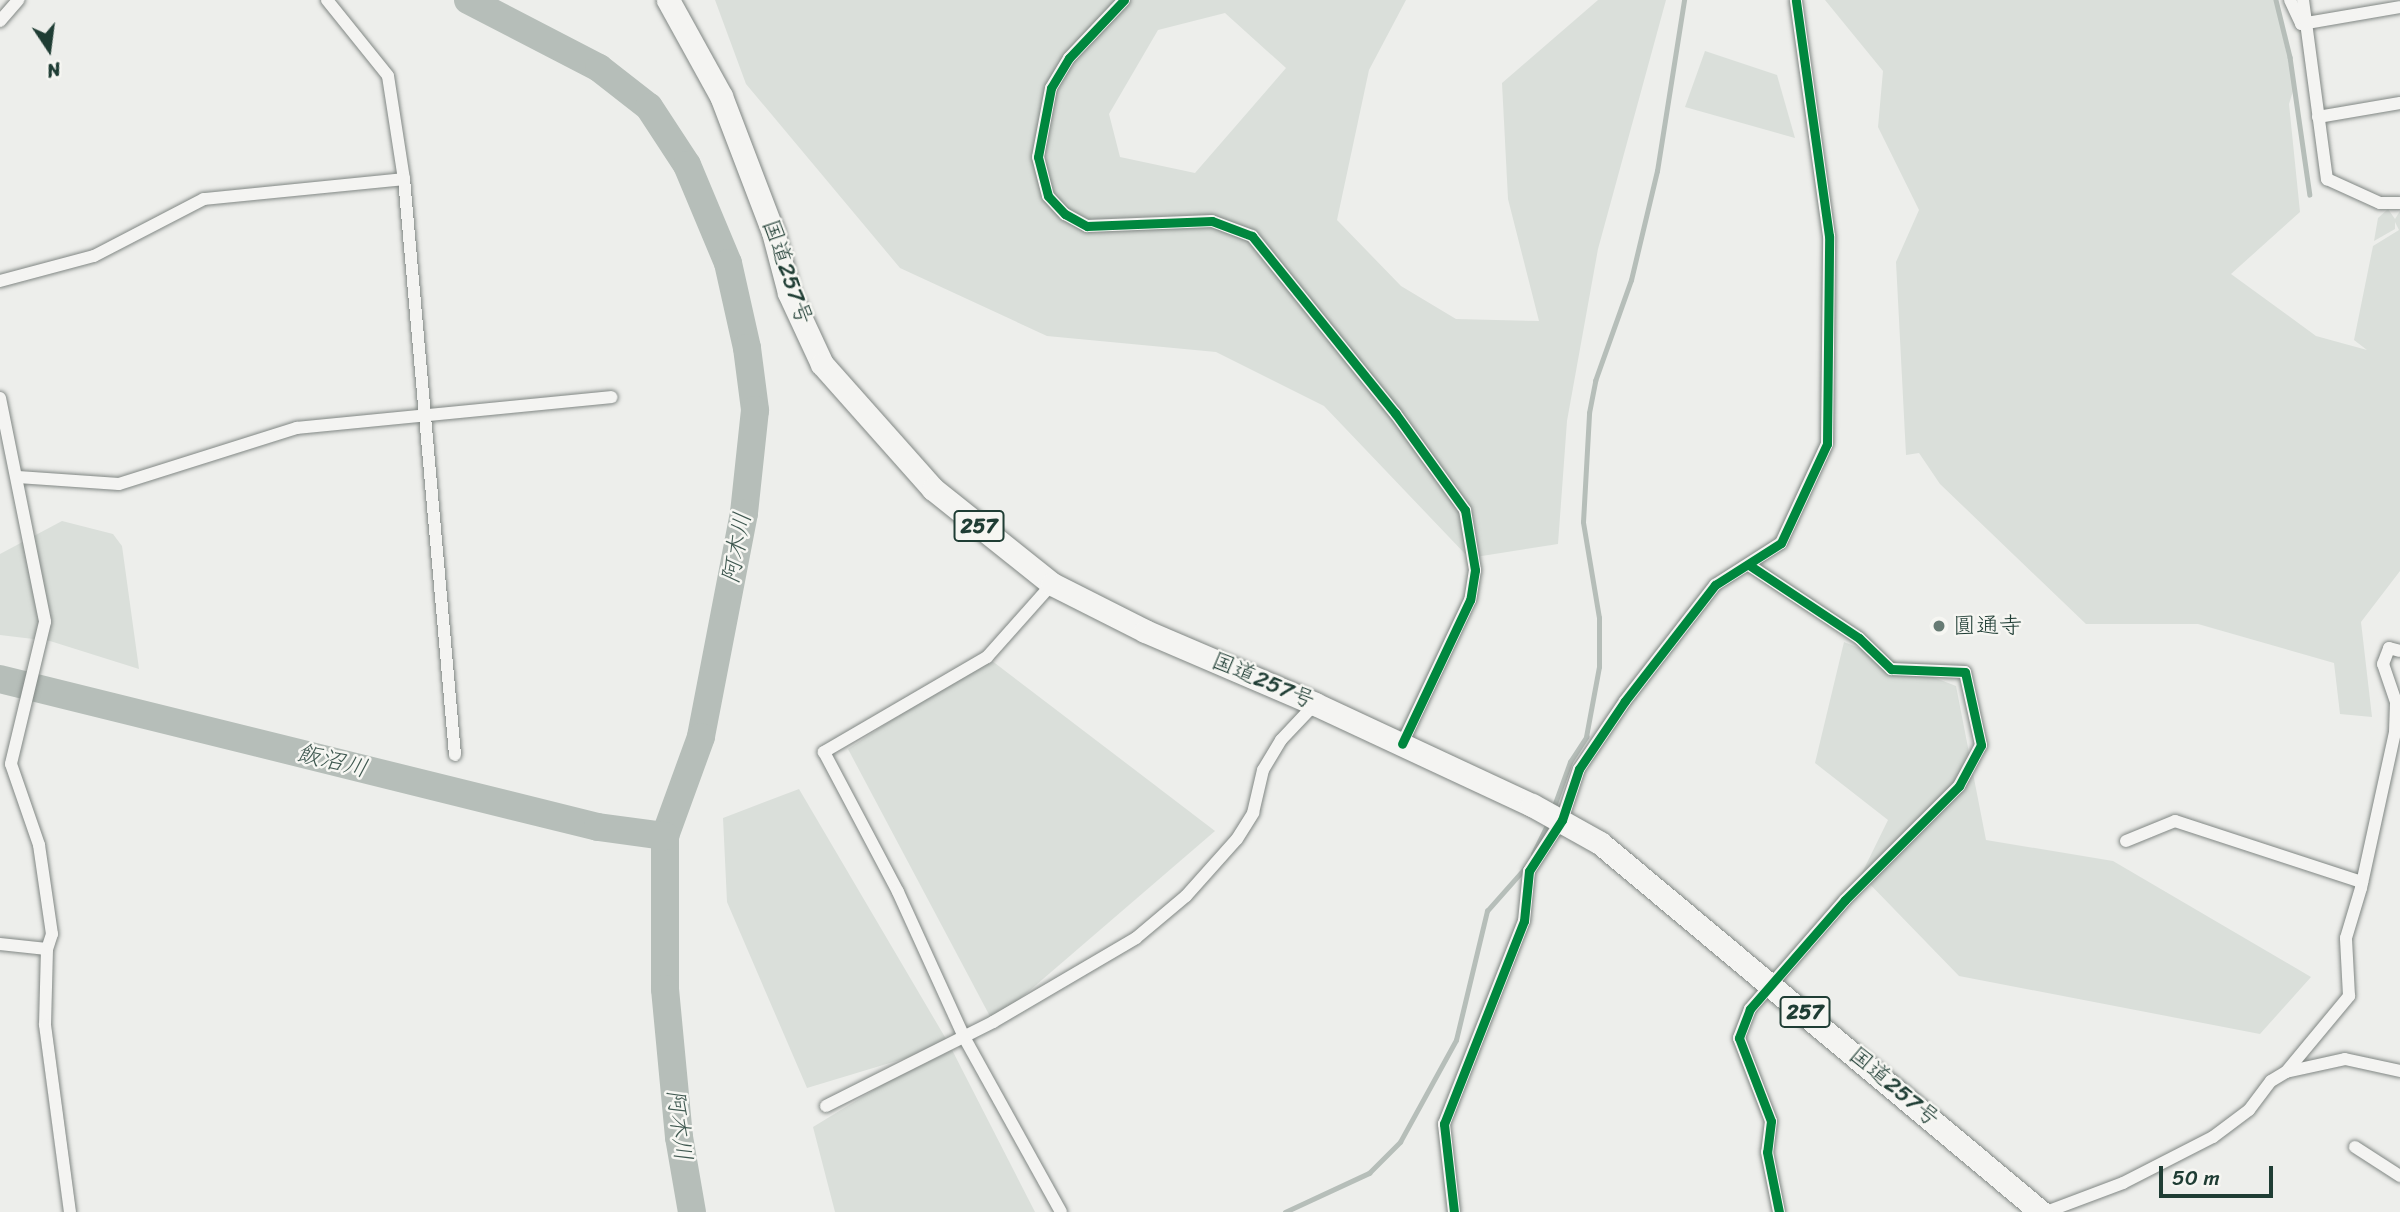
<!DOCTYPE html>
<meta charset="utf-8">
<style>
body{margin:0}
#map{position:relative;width:2400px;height:1212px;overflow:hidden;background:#edeeeb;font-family:Sriracha,"Klee One",sans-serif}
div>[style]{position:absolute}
.green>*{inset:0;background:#dadfda}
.stream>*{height:4.5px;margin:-2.25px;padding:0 2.25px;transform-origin:2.25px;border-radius:2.25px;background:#b6beb9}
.river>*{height:28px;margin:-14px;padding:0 14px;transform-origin:14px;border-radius:14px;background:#b6beb9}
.roads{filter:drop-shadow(0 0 2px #818784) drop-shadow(0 0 2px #818784)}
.street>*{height:12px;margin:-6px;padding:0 6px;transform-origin:6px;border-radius:6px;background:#f4f4f2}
.highway>*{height:23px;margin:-11.5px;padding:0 11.5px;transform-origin:11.5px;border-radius:11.5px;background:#f4f4f2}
.cycleway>*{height:9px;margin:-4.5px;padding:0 4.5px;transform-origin:4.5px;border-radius:4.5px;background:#00873e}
.dots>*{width:19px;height:19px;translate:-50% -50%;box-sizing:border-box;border:4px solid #f6f6f2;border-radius:50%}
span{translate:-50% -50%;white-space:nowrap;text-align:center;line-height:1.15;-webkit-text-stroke:5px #f6f6f2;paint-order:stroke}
.shield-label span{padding:2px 5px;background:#f6f6f2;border:2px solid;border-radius:5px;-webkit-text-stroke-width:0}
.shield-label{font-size:21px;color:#1f3d34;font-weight:700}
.street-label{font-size:23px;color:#1f3d34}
.poi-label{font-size:23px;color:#1f3d34}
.left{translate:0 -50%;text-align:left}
.water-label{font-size:24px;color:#3f5850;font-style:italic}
.north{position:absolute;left:14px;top:14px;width:70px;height:70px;-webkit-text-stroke:5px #f6f6f2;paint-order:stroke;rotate:167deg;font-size:19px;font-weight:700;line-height:28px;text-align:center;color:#1f3d34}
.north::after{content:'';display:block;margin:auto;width:24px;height:32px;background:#1f3d34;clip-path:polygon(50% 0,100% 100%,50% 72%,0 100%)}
.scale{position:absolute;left:2159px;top:1166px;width:114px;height:32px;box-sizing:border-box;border:4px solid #1f3d34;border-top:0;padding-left:9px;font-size:21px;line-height:24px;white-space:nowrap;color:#1f3d34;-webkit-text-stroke:5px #f6f6f2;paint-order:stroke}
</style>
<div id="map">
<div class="green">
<i style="clip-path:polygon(evenodd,715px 0,1406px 0,1369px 70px,1337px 220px,1401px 286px,1456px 319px,1539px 321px,1508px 199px,1502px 83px,1598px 0,1666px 0,1598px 249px,1567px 421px,1558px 544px,1469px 558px,1324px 406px,1216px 352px,1047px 336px,900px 268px,746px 84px,715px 0,1225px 13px,1286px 68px,1195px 173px,1120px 157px,1109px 114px,1158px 30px,1225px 13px)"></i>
<i style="clip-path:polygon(1825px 0,2275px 0,2294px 88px,2289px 104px,2300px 212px,2231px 274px,2316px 336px,2367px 350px,2354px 340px,2373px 246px,2399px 230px,2395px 222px,2395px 229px,2374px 241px,2378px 218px,2388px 209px,2395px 219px,2400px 211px,2400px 571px,2361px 622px,2372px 717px,2340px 714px,2334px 663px,2198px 624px,2086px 624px,1940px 484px,1919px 453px,1906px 455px,1896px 262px,1919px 210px,1878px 127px,1883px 71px)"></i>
<i style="clip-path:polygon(1705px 51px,1777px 75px,1795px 138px,1685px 107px)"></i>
<i style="clip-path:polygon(62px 521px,113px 534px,122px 546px,139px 669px,50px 641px,0 635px,0 554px)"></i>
<i style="clip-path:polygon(1844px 642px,1956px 686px,1986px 840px,2113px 861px,2311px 977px,2260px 1034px,1959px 976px,1861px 875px,1888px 820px,1815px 763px)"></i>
<i style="clip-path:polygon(987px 657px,1215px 831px,993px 1022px,848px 749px)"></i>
<i style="clip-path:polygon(799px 789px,949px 1044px,1035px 1212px,835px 1212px,813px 1127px,946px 1046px,807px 1088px,727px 902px,723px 818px)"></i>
</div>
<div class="stream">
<i style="left:2276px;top:0;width:59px;rotate:76.2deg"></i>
<i style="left:2290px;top:57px;width:139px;rotate:81.8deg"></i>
<i style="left:1553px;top:809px;width:50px;rotate:-70.1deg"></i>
<i style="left:1570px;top:762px;width:30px;rotate:-57deg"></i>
<i style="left:1586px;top:737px;width:71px;rotate:-79.5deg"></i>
<i style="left:1599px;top:667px;width:49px;rotate:-90deg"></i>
<i style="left:1599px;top:618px;width:97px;rotate:-99.5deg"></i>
<i style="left:1583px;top:522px;width:109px;rotate:-86.8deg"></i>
<i style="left:1589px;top:413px;width:33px;rotate:-79deg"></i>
<i style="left:1595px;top:381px;width:107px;rotate:-70.4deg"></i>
<i style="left:1631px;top:280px;width:112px;rotate:-76.6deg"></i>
<i style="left:1657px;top:171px;width:173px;rotate:-81deg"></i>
<i style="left:1533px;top:854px;width:37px;rotate:-64deg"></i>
<i style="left:1285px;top:1212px;width:93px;rotate:-24.9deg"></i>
<i style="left:1369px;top:1173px;width:44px;rotate:-45deg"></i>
<i style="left:1400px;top:1142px;width:116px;rotate:-61.2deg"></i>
<i style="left:1456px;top:1040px;width:133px;rotate:-76.5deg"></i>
<i style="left:1487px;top:911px;width:57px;rotate:-48.5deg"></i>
</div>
<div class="river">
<i style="left:468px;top:0;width:148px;rotate:27.4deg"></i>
<i style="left:599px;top:68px;width:63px;rotate:38deg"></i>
<i style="left:649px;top:107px;width:69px;rotate:56.8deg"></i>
<i style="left:687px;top:165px;width:106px;rotate:67.3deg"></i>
<i style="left:728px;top:263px;width:87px;rotate:77.4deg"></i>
<i style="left:747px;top:348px;width:63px;rotate:82.6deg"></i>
<i style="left:755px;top:410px;width:104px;rotate:96.1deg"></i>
<i style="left:744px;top:513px;width:228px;rotate:100.9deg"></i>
<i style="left:701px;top:737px;width:105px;rotate:110deg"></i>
<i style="left:665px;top:836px;width:153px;rotate:90deg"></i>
<i style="left:665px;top:989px;width:149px;rotate:84.6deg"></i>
<i style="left:679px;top:1137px;width:76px;rotate:80.2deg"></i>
<i style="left:0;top:679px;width:616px;rotate:13.9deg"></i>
<i style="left:598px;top:827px;width:68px;rotate:7.7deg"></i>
</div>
<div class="roads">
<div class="street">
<i style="left:327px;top:0;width:97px;rotate:51.2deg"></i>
<i style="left:388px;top:76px;width:104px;rotate:81.2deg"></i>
<i style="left:404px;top:179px;width:578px;rotate:84.94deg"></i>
<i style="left:1124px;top:0;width:80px;rotate:133.5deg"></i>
<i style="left:1069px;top:58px;width:35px;rotate:121deg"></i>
<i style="left:1051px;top:88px;width:70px;rotate:100.7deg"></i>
<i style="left:1038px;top:157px;width:40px;rotate:75.6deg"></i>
<i style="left:1048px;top:196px;width:25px;rotate:47deg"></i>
<i style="left:1065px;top:214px;width:25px;rotate:29deg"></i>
<i style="left:1087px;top:226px;width:125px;rotate:-2.3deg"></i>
<i style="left:1212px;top:221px;width:43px;rotate:20.6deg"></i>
<i style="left:1252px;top:236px;width:228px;rotate:51.1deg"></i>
<i style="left:1395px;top:413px;width:120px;rotate:54.2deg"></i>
<i style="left:1465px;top:510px;width:61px;rotate:80.5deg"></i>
<i style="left:1475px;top:570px;width:30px;rotate:99deg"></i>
<i style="left:1470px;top:600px;width:159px;rotate:115.3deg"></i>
<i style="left:2290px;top:0;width:26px;rotate:65deg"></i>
<i style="left:2301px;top:24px;width:100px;rotate:-9.7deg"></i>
<i style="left:2303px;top:0;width:181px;rotate:82.4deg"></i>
<i style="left:2327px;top:179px;width:58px;rotate:24.4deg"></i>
<i style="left:2380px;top:203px;width:20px"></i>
<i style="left:0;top:21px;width:28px;rotate:-49deg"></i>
<i style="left:2318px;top:117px;width:83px;rotate:-9.7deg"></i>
<i style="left:0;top:281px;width:97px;rotate:-14.9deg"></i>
<i style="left:94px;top:256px;width:124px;rotate:-27.4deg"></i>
<i style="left:204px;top:199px;width:201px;rotate:-5.7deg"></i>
<i style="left:0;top:398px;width:228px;rotate:78.6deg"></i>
<i style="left:45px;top:622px;width:146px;rotate:103.5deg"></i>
<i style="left:11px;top:764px;width:86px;rotate:70.9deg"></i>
<i style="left:39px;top:845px;width:90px;rotate:81.7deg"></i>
<i style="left:52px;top:934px;width:16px;rotate:108deg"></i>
<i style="left:47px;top:949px;width:76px;rotate:91.5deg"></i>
<i style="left:45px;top:1025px;width:189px;rotate:82.4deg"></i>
<i style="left:18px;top:477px;width:101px;rotate:4deg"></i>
<i style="left:119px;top:484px;width:187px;rotate:-17.5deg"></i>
<i style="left:297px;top:428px;width:316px;rotate:-5.6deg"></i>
<i style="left:1749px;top:565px;width:132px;rotate:33.6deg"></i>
<i style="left:1859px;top:638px;width:45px;rotate:44.1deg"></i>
<i style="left:1891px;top:669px;width:74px;rotate:2.3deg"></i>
<i style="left:1965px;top:672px;width:75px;rotate:77.6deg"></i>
<i style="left:1981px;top:745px;width:47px;rotate:118.2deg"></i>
<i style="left:1959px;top:786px;width:161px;rotate:135deg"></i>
<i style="left:1845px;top:900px;width:145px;rotate:131.1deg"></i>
<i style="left:1750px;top:1009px;width:31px;rotate:111deg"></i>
<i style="left:1739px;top:1038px;width:89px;rotate:68.9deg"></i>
<i style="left:1771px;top:1121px;width:31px;rotate:97deg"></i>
<i style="left:1767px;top:1152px;width:61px;rotate:78.7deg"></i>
<i style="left:1052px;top:584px;width:98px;rotate:131.7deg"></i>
<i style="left:987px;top:657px;width:189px;rotate:149.8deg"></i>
<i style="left:824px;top:752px;width:158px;rotate:62.1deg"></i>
<i style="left:898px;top:892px;width:159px;rotate:65.5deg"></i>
<i style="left:964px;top:1037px;width:200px;rotate:61deg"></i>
<i style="left:2126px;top:841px;width:53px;rotate:-22.2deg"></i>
<i style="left:2175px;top:821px;width:197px;rotate:18.1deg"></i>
<i style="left:0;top:944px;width:47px;rotate:6.1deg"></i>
<i style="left:2286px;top:1072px;width:99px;rotate:-50.3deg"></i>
<i style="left:2349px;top:996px;width:58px;rotate:-93deg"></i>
<i style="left:2346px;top:938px;width:52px;rotate:-73.3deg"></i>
<i style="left:2361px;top:888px;width:160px;rotate:-77.7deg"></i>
<i style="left:2395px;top:732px;width:30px;rotate:-88deg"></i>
<i style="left:2396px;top:702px;width:40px;rotate:-108.9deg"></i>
<i style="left:2383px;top:664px;width:17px;rotate:-69deg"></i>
<i style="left:2389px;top:648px;width:11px;rotate:15deg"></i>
<i style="left:826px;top:1106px;width:187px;rotate:-26.7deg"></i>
<i style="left:993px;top:1022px;width:166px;rotate:-30.4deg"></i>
<i style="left:1136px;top:938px;width:65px;rotate:-40deg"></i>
<i style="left:1186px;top:896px;width:76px;rotate:-48.2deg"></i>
<i style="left:1237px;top:839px;width:31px;rotate:-58deg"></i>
<i style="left:1253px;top:813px;width:44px;rotate:-76.9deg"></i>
<i style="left:1263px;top:770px;width:35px;rotate:-59deg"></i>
<i style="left:1281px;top:740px;width:50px;rotate:-46.6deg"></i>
<i style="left:2355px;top:1147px;width:54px;rotate:32.8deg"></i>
<i style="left:1454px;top:1212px;width:89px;rotate:-96.5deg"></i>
<i style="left:1444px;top:1124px;width:218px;rotate:-68.5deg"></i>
<i style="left:1524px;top:921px;width:50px;rotate:-84.3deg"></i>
<i style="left:1529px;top:871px;width:61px;rotate:-57.1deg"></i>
<i style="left:1562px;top:820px;width:54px;rotate:-71.6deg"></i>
<i style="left:1579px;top:769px;width:82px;rotate:-55.9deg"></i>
<i style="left:1625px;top:701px;width:147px;rotate:-52.2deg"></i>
<i style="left:1715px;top:585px;width:78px;rotate:-32.5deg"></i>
<i style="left:1781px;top:543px;width:109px;rotate:-65.1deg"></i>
<i style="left:1827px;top:444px;width:208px;rotate:-89.4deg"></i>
<i style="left:1829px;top:236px;width:238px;rotate:-98deg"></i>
<i style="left:2046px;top:1212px;width:82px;rotate:-20.6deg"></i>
<i style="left:2123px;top:1183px;width:101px;rotate:-27.1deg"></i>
<i style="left:2213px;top:1137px;width:45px;rotate:-36.9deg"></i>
<i style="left:2249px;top:1110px;width:36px;rotate:-53deg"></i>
<i style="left:2271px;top:1081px;width:17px;rotate:-31deg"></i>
<i style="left:2286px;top:1072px;width:60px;rotate:-12.4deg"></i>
<i style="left:2345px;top:1059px;width:56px;rotate:12.3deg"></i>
</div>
<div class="highway">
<i style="left:668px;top:0;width:110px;rotate:61.1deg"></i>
<i style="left:721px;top:96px;width:146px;rotate:69.1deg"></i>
<i style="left:773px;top:232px;width:63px;rotate:75.3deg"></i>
<i style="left:789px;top:293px;width:78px;rotate:65.1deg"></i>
<i style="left:822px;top:364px;width:167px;rotate:48.4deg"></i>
<i style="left:933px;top:489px;width:152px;rotate:38.6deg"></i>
<i style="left:1052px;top:584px;width:104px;rotate:26.8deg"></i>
<i style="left:1145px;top:631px;width:185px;rotate:23.2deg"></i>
<i style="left:1315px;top:704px;width:239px;rotate:25deg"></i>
<i style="left:1532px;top:805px;width:78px;rotate:29.2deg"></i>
<i style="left:1600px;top:843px;width:575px;rotate:39.92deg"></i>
</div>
</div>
<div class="cycleway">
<i style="left:1124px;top:0;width:80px;rotate:133.5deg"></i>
<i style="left:1069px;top:58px;width:35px;rotate:121deg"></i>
<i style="left:1051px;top:88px;width:70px;rotate:100.7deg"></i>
<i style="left:1038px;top:157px;width:40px;rotate:75.6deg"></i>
<i style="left:1048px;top:196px;width:25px;rotate:47deg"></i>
<i style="left:1065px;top:214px;width:25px;rotate:29deg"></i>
<i style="left:1087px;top:226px;width:125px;rotate:-2.3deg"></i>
<i style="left:1212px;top:221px;width:43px;rotate:20.6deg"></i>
<i style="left:1252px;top:236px;width:228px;rotate:51.1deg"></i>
<i style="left:1395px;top:413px;width:120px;rotate:54.2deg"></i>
<i style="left:1465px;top:510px;width:61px;rotate:80.5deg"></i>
<i style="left:1475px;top:570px;width:30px;rotate:99deg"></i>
<i style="left:1470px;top:600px;width:159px;rotate:115.3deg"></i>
<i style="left:1749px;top:565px;width:132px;rotate:33.6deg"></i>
<i style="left:1859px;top:638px;width:45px;rotate:44.1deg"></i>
<i style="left:1891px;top:669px;width:74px;rotate:2.3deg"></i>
<i style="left:1965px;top:672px;width:75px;rotate:77.6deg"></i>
<i style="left:1981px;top:745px;width:47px;rotate:118.2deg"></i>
<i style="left:1959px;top:786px;width:161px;rotate:135deg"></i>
<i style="left:1845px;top:900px;width:145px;rotate:131.1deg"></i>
<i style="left:1750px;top:1009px;width:31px;rotate:111deg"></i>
<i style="left:1739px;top:1038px;width:89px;rotate:68.9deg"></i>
<i style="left:1771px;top:1121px;width:31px;rotate:97deg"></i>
<i style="left:1767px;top:1152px;width:61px;rotate:78.7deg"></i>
<i style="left:1454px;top:1212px;width:89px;rotate:-96.5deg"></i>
<i style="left:1444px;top:1124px;width:218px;rotate:-68.5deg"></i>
<i style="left:1524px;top:921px;width:50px;rotate:-84.3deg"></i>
<i style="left:1529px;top:871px;width:61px;rotate:-57.1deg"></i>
<i style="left:1562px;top:820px;width:54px;rotate:-71.6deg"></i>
<i style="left:1579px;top:769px;width:82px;rotate:-55.9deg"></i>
<i style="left:1625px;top:701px;width:147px;rotate:-52.2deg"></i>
<i style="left:1715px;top:585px;width:78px;rotate:-32.5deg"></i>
<i style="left:1781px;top:543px;width:109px;rotate:-65.1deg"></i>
<i style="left:1827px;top:444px;width:208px;rotate:-89.4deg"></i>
<i style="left:1829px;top:236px;width:238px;rotate:-98deg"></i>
</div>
<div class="dots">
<i style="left:1939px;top:626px;background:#677b74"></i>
</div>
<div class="shield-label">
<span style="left:979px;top:526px">257</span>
<span style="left:1805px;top:1012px">257</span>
</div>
<div class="street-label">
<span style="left:787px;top:272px;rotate:71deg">国道257号</span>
<span style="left:1263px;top:681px;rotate:23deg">国道257号</span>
<span style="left:1894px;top:1087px;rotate:40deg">国道257号</span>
</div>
<div class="poi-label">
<span class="left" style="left:1953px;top:626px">圓通寺</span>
</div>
<div class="water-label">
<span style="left:737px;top:548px;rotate:-80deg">阿木川</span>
<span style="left:332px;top:761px;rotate:14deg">飯沼川</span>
<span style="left:679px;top:1125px;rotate:83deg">阿木川</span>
</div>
<div class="north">N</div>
<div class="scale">50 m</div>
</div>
